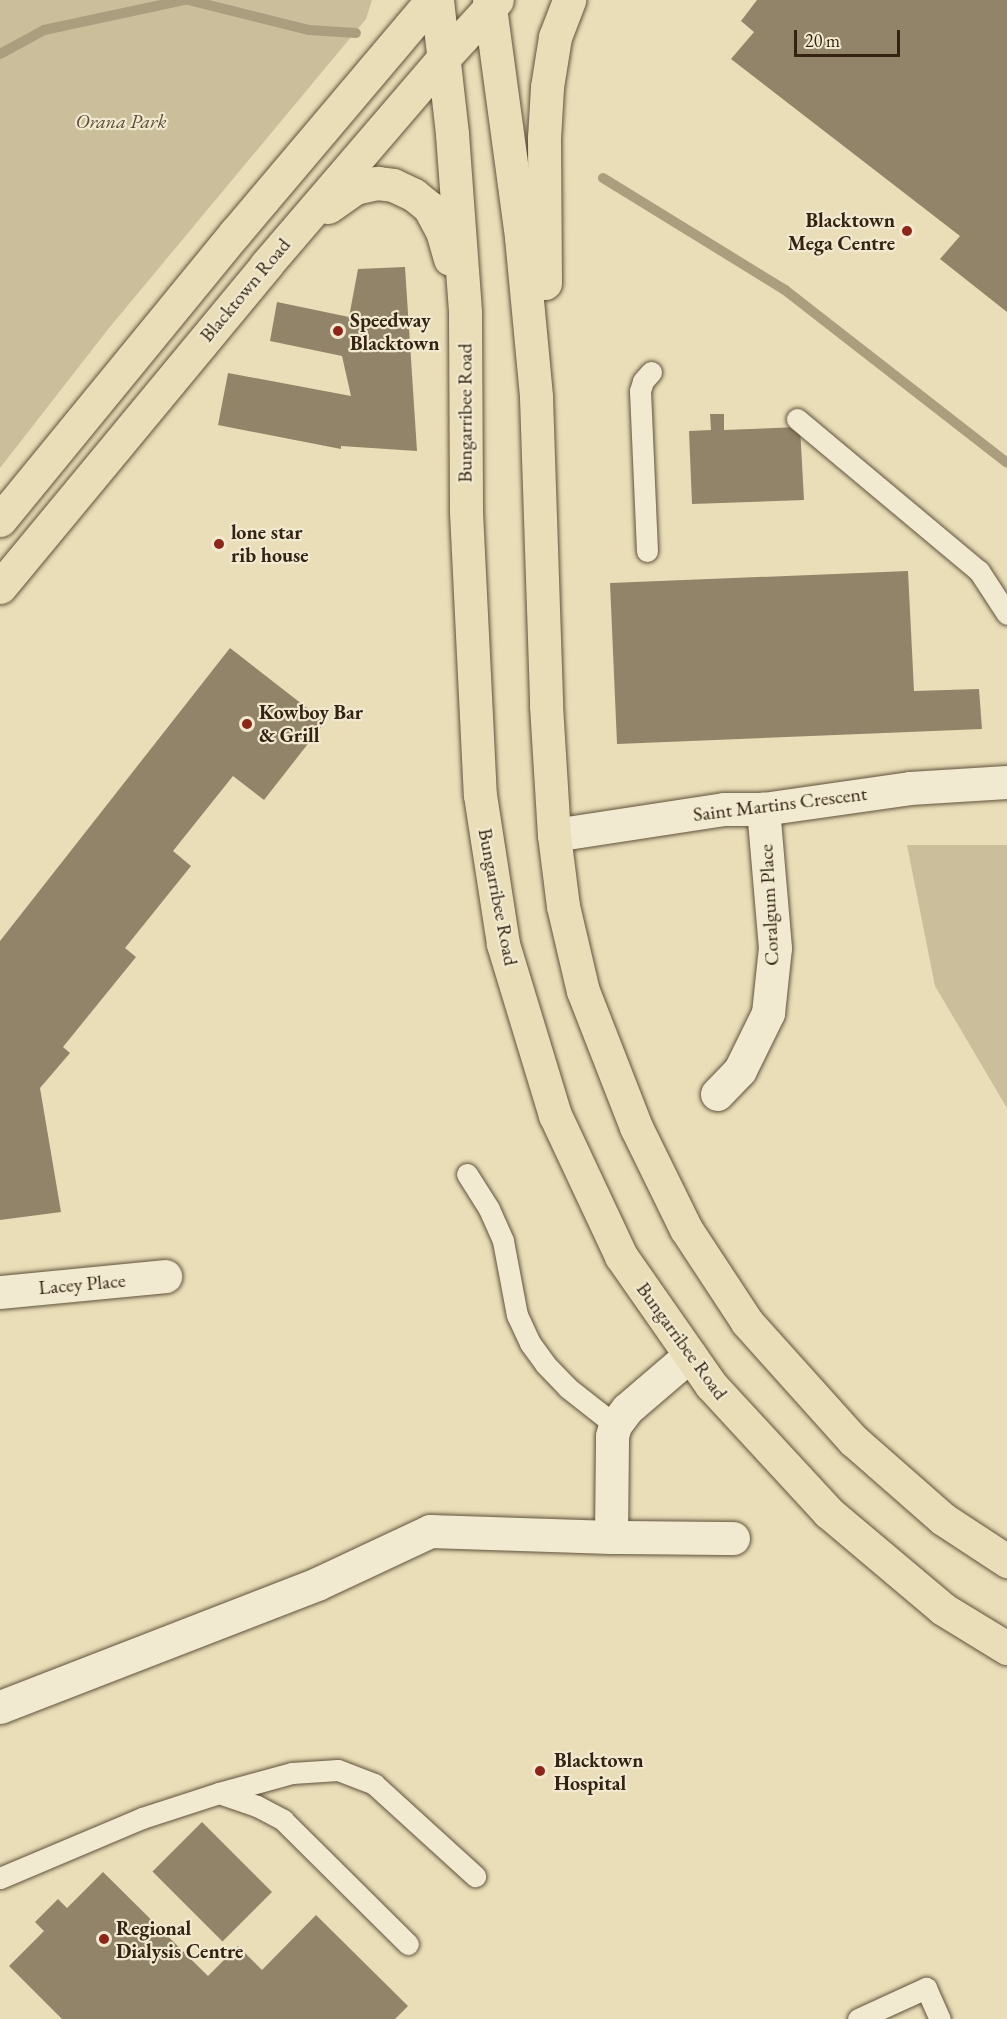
<!DOCTYPE html>
<style>
body{margin:0}
#map{position:relative;width:1007px;height:2019px;overflow:hidden;background:#e9deb7;font-family:"EB Garamond",serif}
div>[style]{position:absolute}
.green>*{inset:0;background:#cabe9b}
.stream>*{height:10px;margin:-5px;padding:0 5px;transform-origin:5px;border-radius:5px;background:#ab9e7f}
.building>*{inset:0;background:#928468;transform-origin:0 0}
.roads{filter:drop-shadow(0 0 2px #61523c) drop-shadow(0 0 2px #61523c)}
.lane>*{height:21px;margin:-10.5px;padding:0 10.5px;transform-origin:10.5px;border-radius:10.5px;background:#f1ead0}
.street>*{height:33px;margin:-16.5px;padding:0 16.5px;transform-origin:16.5px;border-radius:16.5px;background:#f1ead0}
.primary>*{height:33px;margin:-16.5px;padding:0 16.5px;transform-origin:16.5px;border-radius:16.5px;background:#e9deb7}
.dots>*{width:16px;height:16px;translate:-50% -50%;box-sizing:border-box;border:3px solid #f1ead0;border-radius:50%}
span{translate:-50% -50%;white-space:nowrap;text-align:center;line-height:1.15;-webkit-text-stroke:4.5px #f1ead0;paint-order:stroke}
.park-label{font-size:20px;color:#5a4a35;font-style:italic}
.poi-label{font-size:20px;color:#342313;font-weight:700}
.right{translate:-100% -50%;text-align:right}
.left{translate:0 -50%;text-align:left}
.street-label{font-size:20px;color:#342313}
.scale{position:absolute;left:794px;top:30px;width:106px;height:27px;box-sizing:border-box;border:3px solid #342313;border-top:0;padding-left:8px;font-size:18px;line-height:21px;white-space:nowrap;color:#342313;-webkit-text-stroke:4px #f1ead0;paint-order:stroke}
</style>
<div id="map">
<div class="green">
<i style="clip-path:polygon(0 0,372px 0,366px 19px,109px 328px,0 468px)"></i>
<i style="clip-path:polygon(907px 845px,1007px 845px,1007px 1108px,935px 986px)"></i>
</div>
<div class="stream">
<i style="left:188px;top:0;width:125px;rotate:13.9deg"></i>
<i style="left:309px;top:30px;width:47px;rotate:3.7deg"></i>
<i style="left:0;top:54px;width:50px;rotate:-28.6deg"></i>
<i style="left:44px;top:30px;width:143px;rotate:-12.1deg"></i>
<i style="left:603px;top:178px;width:214px;rotate:31.6deg"></i>
<i style="left:785px;top:290px;width:281px;rotate:37.9deg"></i>
</div>
<div class="building">
<i style="clip-path:polygon(757px 0,1007px 0,1007px 312px,940px 259px,960px 236px,731px 59px,754px 32px,741px 21px)"></i>
<i style="clip-path:polygon(405px 267px,417px 451px,341px 446px,341px 449px,218px 425px,228px 373px,351px 396px,342px 356px,270px 341px,277px 302px,349px 317px,358px 269px)"></i>
<i style="clip-path:polygon(710px 414px,724px 414px,724px 430px,800px 427px,804px 500px,692px 504px,689px 431px,711px 430px)"></i>
<i style="clip-path:polygon(908px 571px,914px 691px,979px 689px,982px 729px,617px 744px,610px 583px)"></i>
<i style="clip-path:polygon(230px 648px,325px 722px,264px 800px,233px 776px,173px 851px,191px 866px,125px 948px,136px 957px,63px 1047px,70px 1053px,40px 1088px,61px 1212px,0 1220px,0 941px)"></i>
<i style="left:202px;top:1822px;width:99px;height:70px;rotate:45deg"></i>
<i style="clip-path:polygon(103px 1872px,208px 1976px,238px 1946px,262px 1970px,316px 1915px,408px 2006px,395px 2019px,62px 2019px,9px 1966px,44px 1931px,35px 1922px,58px 1899px,67px 1908px)"></i>
</div>
<div class="roads">
<div class="lane">
<i style="left:797px;top:419px;width:237px;rotate:39.9deg"></i>
<i style="left:979px;top:571px;width:51px;rotate:56.9deg"></i>
<i style="left:647px;top:551px;width:160px;rotate:-92.5deg"></i>
<i style="left:640px;top:391px;width:10px;rotate:-73deg"></i>
<i style="left:643px;top:381px;width:12px;rotate:-48deg"></i>
<i style="left:467px;top:1174px;width:41px;rotate:57.8deg"></i>
<i style="left:489px;top:1209px;width:35px;rotate:66deg"></i>
<i style="left:503px;top:1241px;width:75px;rotate:79.3deg"></i>
<i style="left:517px;top:1315px;width:31px;rotate:65deg"></i>
<i style="left:530px;top:1343px;width:26px;rotate:54deg"></i>
<i style="left:545px;top:1364px;width:33px;rotate:46deg"></i>
<i style="left:568px;top:1388px;width:60px;rotate:38.2deg"></i>
<i style="left:219px;top:1793px;width:40px;rotate:18.9deg"></i>
<i style="left:257px;top:1806px;width:30px;rotate:28deg"></i>
<i style="left:283px;top:1820px;width:176px;rotate:44.8deg"></i>
<i style="left:0;top:1878px;width:154px;rotate:-22.9deg"></i>
<i style="left:142px;top:1818px;width:81px;rotate:-18deg"></i>
<i style="left:219px;top:1793px;width:76px;rotate:-15.3deg"></i>
<i style="left:292px;top:1773px;width:46px;rotate:-3.7deg"></i>
<i style="left:338px;top:1770px;width:39px;rotate:21deg"></i>
<i style="left:374px;top:1784px;width:137px;rotate:42.3deg"></i>
<i style="left:858px;top:2019px;width:75px;rotate:-24.5deg"></i>
<i style="left:926px;top:1988px;width:34px;rotate:66deg"></i>
</div>
<div class="street">
<i style="left:554px;top:835px;width:172px;rotate:-8.7deg"></i>
<i style="left:724px;top:809px;width:39px"></i>
<i style="left:763px;top:809px;width:148px;rotate:-8.1deg"></i>
<i style="left:910px;top:788px;width:97px;rotate:-3.5deg"></i>
<i style="left:717px;top:1094px;width:33px;rotate:-46deg"></i>
<i style="left:740px;top:1070px;width:64px;rotate:-63.8deg"></i>
<i style="left:768px;top:1013px;width:65px;rotate:-83.9deg"></i>
<i style="left:775px;top:948px;width:140px;rotate:-94.9deg"></i>
<i style="left:0;top:1292px;width:166px;rotate:-5.5deg"></i>
<i style="left:611px;top:1537px;width:122px;rotate:0.5deg"></i>
<i style="left:0;top:1707px;width:340px;rotate:-21.2deg"></i>
<i style="left:317px;top:1584px;width:125px;rotate:-25.1deg"></i>
<i style="left:430px;top:1531px;width:181px;rotate:1.9deg"></i>
<i style="left:611px;top:1537px;width:101px;rotate:-89.4deg"></i>
<i style="left:612px;top:1436px;width:11px;rotate:-75deg"></i>
<i style="left:615px;top:1425px;width:20px;rotate:-53deg"></i>
<i style="left:627px;top:1409px;width:83px;rotate:-40.6deg"></i>
</div>
<div class="primary">
<i style="left:437px;top:0;width:135px;rotate:83.6deg"></i>
<i style="left:452px;top:134px;width:179px;rotate:85.8deg"></i>
<i style="left:465px;top:313px;width:199px;rotate:89.7deg"></i>
<i style="left:466px;top:512px;width:283px;rotate:87.2deg"></i>
<i style="left:480px;top:795px;width:151px;rotate:81.2deg"></i>
<i style="left:503px;top:944px;width:179px;rotate:73.1deg"></i>
<i style="left:555px;top:1115px;width:156px;rotate:64.9deg"></i>
<i style="left:621px;top:1256px;width:157px;rotate:55.1deg"></i>
<i style="left:711px;top:1385px;width:173px;rotate:47.3deg"></i>
<i style="left:828px;top:1512px;width:150px;rotate:40.1deg"></i>
<i style="left:943px;top:1609px;width:75px;rotate:31.4deg"></i>
<i style="left:489px;top:0;width:239px;rotate:82.3deg"></i>
<i style="left:521px;top:237px;width:161px;rotate:84.6deg"></i>
<i style="left:536px;top:397px;width:308px;rotate:88.1deg"></i>
<i style="left:546px;top:705px;width:130px;rotate:86.5deg"></i>
<i style="left:554px;top:835px;width:72px;rotate:82.8deg"></i>
<i style="left:563px;top:906px;width:87px;rotate:76.8deg"></i>
<i style="left:583px;top:991px;width:146px;rotate:68.7deg"></i>
<i style="left:636px;top:1127px;width:114px;rotate:63.9deg"></i>
<i style="left:686px;top:1229px;width:111px;rotate:56.7deg"></i>
<i style="left:747px;top:1322px;width:159px;rotate:48.1deg"></i>
<i style="left:853px;top:1440px;width:120px;rotate:41.3deg"></i>
<i style="left:943px;top:1519px;width:77px;rotate:33.3deg"></i>
<i style="left:328px;top:207px;width:33px;rotate:-35deg"></i>
<i style="left:355px;top:188px;width:23px;rotate:-13deg"></i>
<i style="left:377px;top:183px;width:16px;rotate:7deg"></i>
<i style="left:393px;top:185px;width:23px;rotate:25deg"></i>
<i style="left:414px;top:195px;width:19px;rotate:39deg"></i>
<i style="left:429px;top:207px;width:27px;rotate:62deg"></i>
<i style="left:442px;top:231px;width:29px;rotate:74deg"></i>
<i style="left:545px;top:283px;width:145px;rotate:-90.4deg"></i>
<i style="left:544px;top:138px;width:51px;rotate:-86.6deg"></i>
<i style="left:547px;top:87px;width:51px;rotate:-80.9deg"></i>
<i style="left:555px;top:37px;width:40px;rotate:-69deg"></i>
<i style="left:0;top:520px;width:371px;rotate:-50.7deg"></i>
<i style="left:235px;top:233px;width:305px;rotate:-49.8deg"></i>
<i style="left:0;top:587px;width:418px;rotate:-50.4deg"></i>
<i style="left:266px;top:265px;width:270px;rotate:-49.4deg"></i>
<i style="left:442px;top:60px;width:81px;rotate:-47.5deg"></i>
</div>
</div>
<div class="dots">
<i style="left:907px;top:231px;background:#8f2418"></i>
<i style="left:338px;top:331px;background:#8f2418"></i>
<i style="left:219px;top:544px;background:#8f2418"></i>
<i style="left:247px;top:724px;background:#8f2418"></i>
<i style="left:540px;top:1771px;background:#8f2418"></i>
<i style="left:104px;top:1939px;background:#8f2418"></i>
</div>
<div class="park-label">
<span style="left:121px;top:121px">Orana Park</span>
</div>
<div class="poi-label">
<span class="right" style="left:895px;top:232px">Blacktown<br>Mega Centre</span>
<span class="left" style="left:350px;top:332px">Speedway<br>Blacktown</span>
<span class="left" style="left:231px;top:544px">lone star<br>rib house</span>
<span class="left" style="left:259px;top:724px">Kowboy Bar<br>&amp; Grill</span>
<span class="left" style="left:554px;top:1772px">Blacktown<br>Hospital</span>
<span class="left" style="left:116px;top:1940px">Regional<br>Dialysis Centre</span>
</div>
<div class="street-label">
<span style="left:245px;top:290px;rotate:-50deg">Blacktown Road</span>
<span style="left:465px;top:413px;rotate:-90deg">Bungarribee Road</span>
<span style="left:780px;top:804px;rotate:-7deg">Saint Martins Crescent</span>
<span style="left:498px;top:897px;rotate:79deg">Bungarribee Road</span>
<span style="left:769px;top:905px;rotate:-93deg">Coralgum Place</span>
<span style="left:82px;top:1284px;rotate:-5deg">Lacey Place</span>
<span style="left:682px;top:1341px;rotate:54deg">Bungarribee Road</span>
</div>
<div class="scale">20 m</div>
</div>
